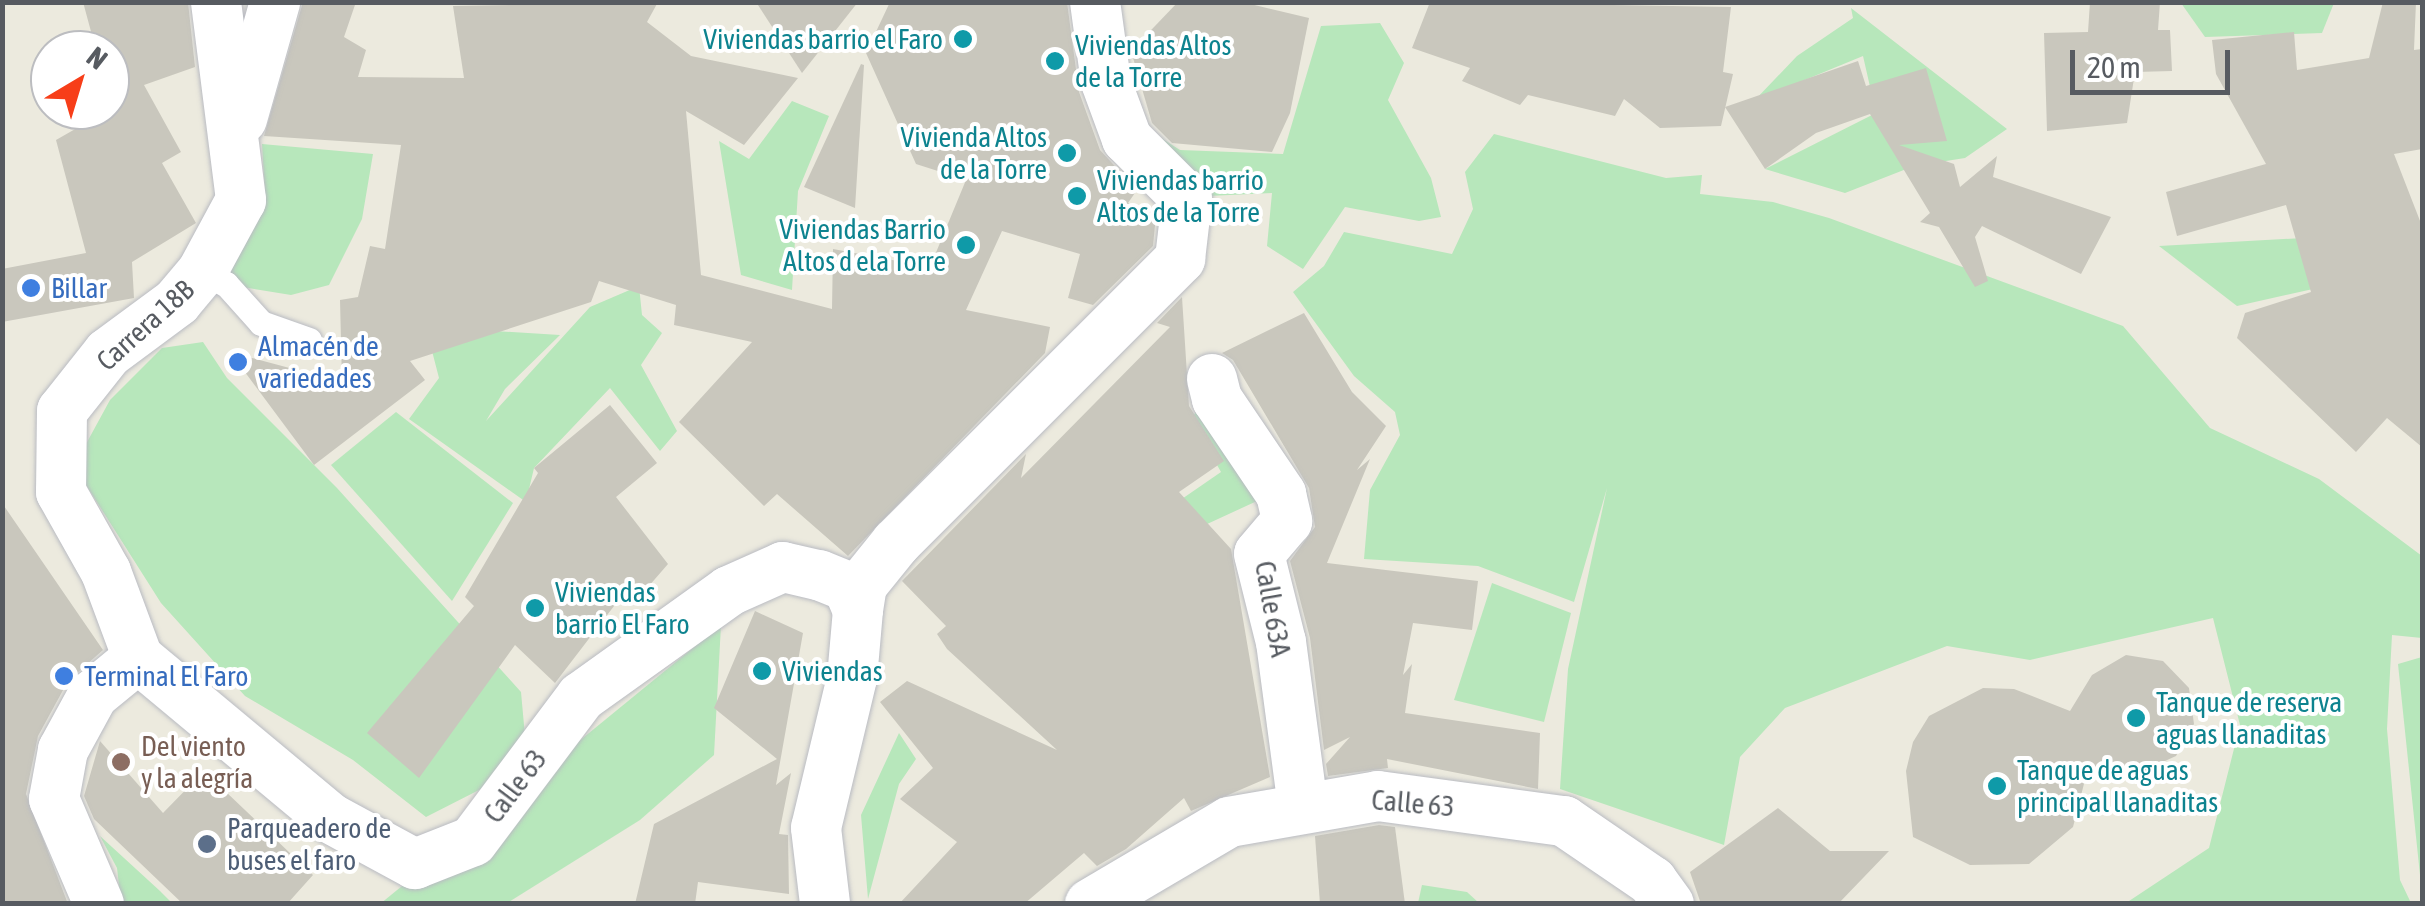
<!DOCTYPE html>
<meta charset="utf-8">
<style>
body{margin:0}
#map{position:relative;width:2425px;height:906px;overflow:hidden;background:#eceade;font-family:"Asap Condensed",sans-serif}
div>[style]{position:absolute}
.green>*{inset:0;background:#b7e7bb}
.building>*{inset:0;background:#c9c7bd}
.roads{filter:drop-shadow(0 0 2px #b9bbc2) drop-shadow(0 0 2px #b9bbc2)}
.service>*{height:25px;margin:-12.5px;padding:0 12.5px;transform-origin:12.5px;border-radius:12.5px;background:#fff}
.minor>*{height:50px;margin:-25px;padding:0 25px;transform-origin:25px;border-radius:25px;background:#fff}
.dots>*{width:28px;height:28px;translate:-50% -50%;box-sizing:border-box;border:5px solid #fff;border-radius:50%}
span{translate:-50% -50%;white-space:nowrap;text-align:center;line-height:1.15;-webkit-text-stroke:8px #fff;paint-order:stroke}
.culture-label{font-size:28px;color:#0d838f}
.right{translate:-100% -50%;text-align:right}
.left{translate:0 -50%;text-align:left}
.shop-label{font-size:28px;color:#366cbe}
.street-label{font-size:28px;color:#575b61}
.education-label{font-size:28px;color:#785e54}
.service-label{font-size:28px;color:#4e5e75}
.frame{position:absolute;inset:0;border:5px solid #575b61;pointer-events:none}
.north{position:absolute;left:30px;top:30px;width:100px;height:100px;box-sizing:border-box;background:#fff;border:2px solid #bcbdc0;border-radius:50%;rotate:38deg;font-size:28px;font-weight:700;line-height:40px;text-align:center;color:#575b61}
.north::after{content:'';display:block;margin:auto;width:35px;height:45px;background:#f73e19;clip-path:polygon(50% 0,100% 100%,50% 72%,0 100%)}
.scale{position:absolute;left:2070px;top:50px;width:160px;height:45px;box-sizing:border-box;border:5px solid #575b61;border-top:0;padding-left:12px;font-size:30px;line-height:35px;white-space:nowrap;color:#575b61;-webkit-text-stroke:8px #fff;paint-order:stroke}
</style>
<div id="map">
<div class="green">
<i style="clip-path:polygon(2181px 3px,2334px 3px,2322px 33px,2205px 37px)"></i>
<i style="clip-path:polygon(1851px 8px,2007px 129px,1965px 158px,1914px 166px,1845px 193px,1765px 169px,1876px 113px,1863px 56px,1754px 101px,1797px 56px,1853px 18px)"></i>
<i style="clip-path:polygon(1380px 23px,1404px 63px,1388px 100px,1431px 178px,1441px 217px,1419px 221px,1345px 207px,1303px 269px,1267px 246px,1272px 193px,1187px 197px,1133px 120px,1180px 150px,1283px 154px,1321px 26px)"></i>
<i style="clip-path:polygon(792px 101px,829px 116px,798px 191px,792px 290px,741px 275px,719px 141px,749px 159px)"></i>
<i style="clip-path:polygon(1494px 134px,1666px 178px,1702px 175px,1700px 194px,1773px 202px,1829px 218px,2123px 326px,2210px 428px,2319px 479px,2422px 556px,2422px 638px,2392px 635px,2387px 729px,2400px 880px,2411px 903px,2126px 903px,2209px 848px,2240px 725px,2213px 618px,2030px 660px,1947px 646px,1785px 708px,1740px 757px,1724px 845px,1560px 789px,1568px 669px,1607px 488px,1574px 602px,1478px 566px,1364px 559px,1370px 490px,1400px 435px,1395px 412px,1354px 376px,1293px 292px,1324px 266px,1344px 232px,1452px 254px,1473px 209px,1465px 172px)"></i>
<i style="clip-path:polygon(262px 144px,373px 154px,362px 219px,329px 285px,291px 295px,224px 284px,265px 195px)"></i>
<i style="clip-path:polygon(2320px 237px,2322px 287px,2237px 306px,2159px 246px)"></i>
<i style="clip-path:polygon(639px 286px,642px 315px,662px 333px,641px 365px,677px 431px,660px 451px,610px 388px,534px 468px,526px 502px,409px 419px,439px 378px,432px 351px,495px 331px,560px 335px,505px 389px,486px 421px,590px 307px)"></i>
<i style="clip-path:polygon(203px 342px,227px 378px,337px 488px,521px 692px,525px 736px,481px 789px,426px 817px,353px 760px,245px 696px,161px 603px,74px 466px,110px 400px,162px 348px)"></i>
<i style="clip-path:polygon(1207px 396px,1270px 495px,1179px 537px,1163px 512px,1221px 472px,1191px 419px)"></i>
<i style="clip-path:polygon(396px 412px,513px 503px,452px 601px,331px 465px)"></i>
<i style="clip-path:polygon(1492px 583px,1571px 613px,1544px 722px,1454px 700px)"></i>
<i style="clip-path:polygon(721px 625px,714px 755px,640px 820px,507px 903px,380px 904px)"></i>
<i style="clip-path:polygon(2422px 657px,2422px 894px,2398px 664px)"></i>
<i style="clip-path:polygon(899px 733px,916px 759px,899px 784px,868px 899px,861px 815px)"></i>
<i style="clip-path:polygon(100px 836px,160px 891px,172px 903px,121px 903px,117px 868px)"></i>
<i style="clip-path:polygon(1422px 885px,1467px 892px,1479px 903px,1418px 903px)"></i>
</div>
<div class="building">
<i style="clip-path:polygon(83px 2px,188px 2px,195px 67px,144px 85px,181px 152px,162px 163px,196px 223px,132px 262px,134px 298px,2px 322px,2px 269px,86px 253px,56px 140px,112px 108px,110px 50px,96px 50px)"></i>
<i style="clip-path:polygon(303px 2px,356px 2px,344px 37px,366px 50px,358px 77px,464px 78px,453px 6px,658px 2px,647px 22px,691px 56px,798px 78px,744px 145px,686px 111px,701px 275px,832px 309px,833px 249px,930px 267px,966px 180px,916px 164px,866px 53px,890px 2px,1067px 2px,1079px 92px,1100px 150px,1137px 190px,1128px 203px,1156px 215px,1153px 246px,1093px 305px,1068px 298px,1080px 254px,1002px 231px,966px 310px,1050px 327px,1045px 353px,848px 556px,777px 494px,764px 506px,679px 422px,752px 342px,674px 325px,676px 305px,599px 281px,591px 302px,410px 361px,425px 380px,314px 465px,230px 352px,342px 382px,340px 300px,358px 297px,370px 246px,385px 249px,401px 145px,264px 136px)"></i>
<i style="clip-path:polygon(756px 2px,858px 2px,802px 73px)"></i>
<i style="clip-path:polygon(1178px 2px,1242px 2px,1309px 18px,1290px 113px,1272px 152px,1172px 143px,1152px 123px,1131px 51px)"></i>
<i style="clip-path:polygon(1430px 2px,1731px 7px,1723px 72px,1733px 74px,1721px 126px,1660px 128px,1624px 99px,1615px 116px,1528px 95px,1520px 105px,1462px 81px,1470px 68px,1412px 48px)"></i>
<i style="clip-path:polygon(2090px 2px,2160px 2px,2158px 30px,2170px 30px,2172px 71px,2135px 72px,2127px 123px,2047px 131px,2044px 33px,2088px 32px)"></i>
<i style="clip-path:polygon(2383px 2px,2416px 2px,2414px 50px,2422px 49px,2422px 149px,2394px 154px,2422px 226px,2422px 447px,2387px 418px,2356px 452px,2237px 338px,2245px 313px,2311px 292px,2286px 205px,2177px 236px,2166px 192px,2266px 164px,2216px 74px,2212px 40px,2294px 32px,2297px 70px,2369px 58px)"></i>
<i style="clip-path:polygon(1858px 61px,1866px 86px,1926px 68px,1947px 141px,1899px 145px,1954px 164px,1960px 187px,1997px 156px,1993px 177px,2111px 217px,2081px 274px,1982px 226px,1975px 237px,1988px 281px,1975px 287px,1939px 227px,1920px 222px,1930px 213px,1870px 114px,1816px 133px,1765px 169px,1725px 107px)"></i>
<i style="clip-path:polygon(861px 64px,864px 65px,855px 208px,804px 187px)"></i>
<i style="clip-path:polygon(1182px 297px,1189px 406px,1224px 461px,1179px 492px,1231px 549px,1270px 777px,1191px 811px,1184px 798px,1126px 849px,1097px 866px,1084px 853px,1024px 904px,899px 904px,957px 842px,900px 799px,933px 768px,880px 702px,907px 681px,1057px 750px,947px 649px,937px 634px,946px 626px,902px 581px,1026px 454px,1021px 478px,1170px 327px,1157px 323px)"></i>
<i style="clip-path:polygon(1304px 313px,1352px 392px,1386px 426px,1357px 470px,1370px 459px,1327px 563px,1478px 581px,1472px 630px,1413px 623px,1403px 675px,1412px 664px,1405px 713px,1540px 733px,1538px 789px,1387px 759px,1388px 768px,1328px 776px,1326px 764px,1350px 737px,1324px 750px,1310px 638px,1290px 561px,1315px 527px,1309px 488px,1233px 360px,1222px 353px)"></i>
<i style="clip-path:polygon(610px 405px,657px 463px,616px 497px,668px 564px,635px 602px,624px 593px,555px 683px,515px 645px,419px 778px,367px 733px,474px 606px,465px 597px,538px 473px,534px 468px)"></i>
<i style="clip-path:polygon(2px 503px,103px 650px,68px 681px,38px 736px,26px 794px,68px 904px,2px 904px)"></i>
<i style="clip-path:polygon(755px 611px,803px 633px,776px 785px,791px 773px,779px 834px,788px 835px,789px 894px,698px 882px,695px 904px,635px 904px,654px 824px,777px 759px,714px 708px)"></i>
<i style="clip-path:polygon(2126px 655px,2163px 661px,2189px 688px,2194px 724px,2176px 756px,2143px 771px,2088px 768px,2073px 827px,2029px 864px,1970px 865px,1913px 837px,1906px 771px,1913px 742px,1929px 716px,1983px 688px,2014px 689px,2070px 711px,2092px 675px)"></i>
<i style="clip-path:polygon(100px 741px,163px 813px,204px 771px,313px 875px,287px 904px,183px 904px,94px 819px,84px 796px)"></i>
<i style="clip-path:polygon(1778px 808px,1830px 851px,1889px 851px,1838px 904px,1701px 904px,1690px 872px)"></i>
<i style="clip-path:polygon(1379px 825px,1395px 827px,1405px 904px,1320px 904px,1315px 836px)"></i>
</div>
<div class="roads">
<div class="service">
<i style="left:202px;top:272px;width:27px;rotate:27deg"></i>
<i style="left:226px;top:284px;width:52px;rotate:48.1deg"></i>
<i style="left:261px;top:323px;width:51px;rotate:19.5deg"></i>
</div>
<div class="minor">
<i style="left:216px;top:2px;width:200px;rotate:82.8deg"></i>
<i style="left:241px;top:200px;width:82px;rotate:118.4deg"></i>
<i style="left:202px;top:272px;width:39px;rotate:130deg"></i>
<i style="left:177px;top:302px;width:86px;rotate:143.5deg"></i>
<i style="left:108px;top:353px;width:74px;rotate:128.4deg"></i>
<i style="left:62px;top:411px;width:81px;rotate:90.7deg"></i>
<i style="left:61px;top:492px;width:92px;rotate:60.6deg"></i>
<i style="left:106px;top:572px;width:92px;rotate:69.6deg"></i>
<i style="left:138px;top:658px;width:250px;rotate:39.8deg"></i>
<i style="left:330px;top:818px;width:97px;rotate:28.4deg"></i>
<i style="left:415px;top:864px;width:62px;rotate:-21.6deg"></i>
<i style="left:473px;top:841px;width:180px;rotate:-53.1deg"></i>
<i style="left:581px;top:697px;width:182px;rotate:-35.6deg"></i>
<i style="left:729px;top:591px;width:59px;rotate:-24deg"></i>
<i style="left:783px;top:567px;width:37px;rotate:13deg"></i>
<i style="left:819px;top:575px;width:31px;rotate:22deg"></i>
<i style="left:848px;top:587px;width:25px;rotate:67deg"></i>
<i style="left:858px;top:610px;width:68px;rotate:95deg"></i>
<i style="left:852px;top:678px;width:154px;rotate:103.5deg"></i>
<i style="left:816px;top:828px;width:77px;rotate:83.2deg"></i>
<i style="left:242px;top:119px;width:122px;rotate:-74.2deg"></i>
<i style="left:1212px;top:379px;width:21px;rotate:76deg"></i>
<i style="left:1217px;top:399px;width:115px;rotate:56deg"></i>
<i style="left:1281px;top:494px;width:28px;rotate:77deg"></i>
<i style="left:1287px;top:521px;width:43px;rotate:130.3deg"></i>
<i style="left:1259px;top:554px;width:91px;rotate:76deg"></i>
<i style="left:1281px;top:642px;width:165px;rotate:82.4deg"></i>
<i style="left:858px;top:610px;width:25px;rotate:-81deg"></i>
<i style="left:862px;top:585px;width:54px;rotate:-51deg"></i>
<i style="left:896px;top:543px;width:402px;rotate:-45deg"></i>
<i style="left:1180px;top:259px;width:60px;rotate:-83.3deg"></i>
<i style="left:1187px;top:199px;width:85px;rotate:-135deg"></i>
<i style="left:1127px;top:139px;width:61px;rotate:-110.2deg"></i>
<i style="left:1106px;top:82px;width:81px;rotate:-97.8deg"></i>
<i style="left:99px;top:904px;width:114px;rotate:-113.2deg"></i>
<i style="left:54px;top:799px;width:50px;rotate:-79.6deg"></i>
<i style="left:63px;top:750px;width:63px;rotate:-61.4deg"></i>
<i style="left:93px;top:695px;width:58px;rotate:-39.4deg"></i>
<i style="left:1090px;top:904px;width:161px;rotate:-30.5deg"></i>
<i style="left:1229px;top:822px;width:151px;rotate:-9.9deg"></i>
<i style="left:1378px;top:796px;width:188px;rotate:7.7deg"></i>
<i style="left:1564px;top:821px;width:107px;rotate:34.3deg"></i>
<i style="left:1652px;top:881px;width:29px;rotate:54deg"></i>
</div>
</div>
<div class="dots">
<i style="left:963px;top:39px;background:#0f9aa8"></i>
<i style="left:1055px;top:61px;background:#0f9aa8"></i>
<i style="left:1067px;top:153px;background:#0f9aa8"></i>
<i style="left:1077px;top:196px;background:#0f9aa8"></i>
<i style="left:966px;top:245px;background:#0f9aa8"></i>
<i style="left:31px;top:288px;background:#3f7fe0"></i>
<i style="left:238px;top:362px;background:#3f7fe0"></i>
<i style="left:535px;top:608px;background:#0f9aa8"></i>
<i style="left:762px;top:671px;background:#0f9aa8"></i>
<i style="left:64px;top:676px;background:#3f7fe0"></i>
<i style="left:2136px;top:718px;background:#0f9aa8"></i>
<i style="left:121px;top:762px;background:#8d6e63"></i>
<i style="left:1997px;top:786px;background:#0f9aa8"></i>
<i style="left:207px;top:844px;background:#5c6f8a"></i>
</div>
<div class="culture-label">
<span class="right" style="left:943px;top:39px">Viviendas barrio el Faro</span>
<span class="left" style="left:1075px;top:61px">Viviendas Altos<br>de la Torre</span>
<span class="right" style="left:1047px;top:153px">Vivienda Altos<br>de la Torre</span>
<span class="left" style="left:1097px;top:196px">Viviendas barrio<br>Altos de la Torre</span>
<span class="right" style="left:946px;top:245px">Viviendas Barrio<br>Altos d ela Torre</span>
<span class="left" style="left:555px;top:608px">Viviendas<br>barrio El Faro</span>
<span class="left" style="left:782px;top:671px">Viviendas</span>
<span class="left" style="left:2156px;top:718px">Tanque de reserva<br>aguas llanaditas</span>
<span class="left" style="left:2017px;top:786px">Tanque de aguas<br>principal llanaditas</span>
</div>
<div class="shop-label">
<span class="left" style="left:51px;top:288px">Billar</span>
<span class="left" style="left:258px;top:362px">Almacén de<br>variedades</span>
<span class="left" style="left:84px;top:676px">Terminal El Faro</span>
</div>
<div class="street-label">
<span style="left:145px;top:325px;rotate:-42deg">Carrera 18B</span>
<span style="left:1273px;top:609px;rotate:80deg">Calle 63A</span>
<span style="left:515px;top:786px;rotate:-53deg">Calle 63</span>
<span style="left:1413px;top:803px;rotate:5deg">Calle 63</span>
</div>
<div class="education-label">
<span class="left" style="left:141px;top:762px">Del viento<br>y la alegría</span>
</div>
<div class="service-label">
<span class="left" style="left:227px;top:844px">Parqueadero de<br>buses el faro</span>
</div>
<div class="frame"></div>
<div class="north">N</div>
<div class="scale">20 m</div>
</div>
